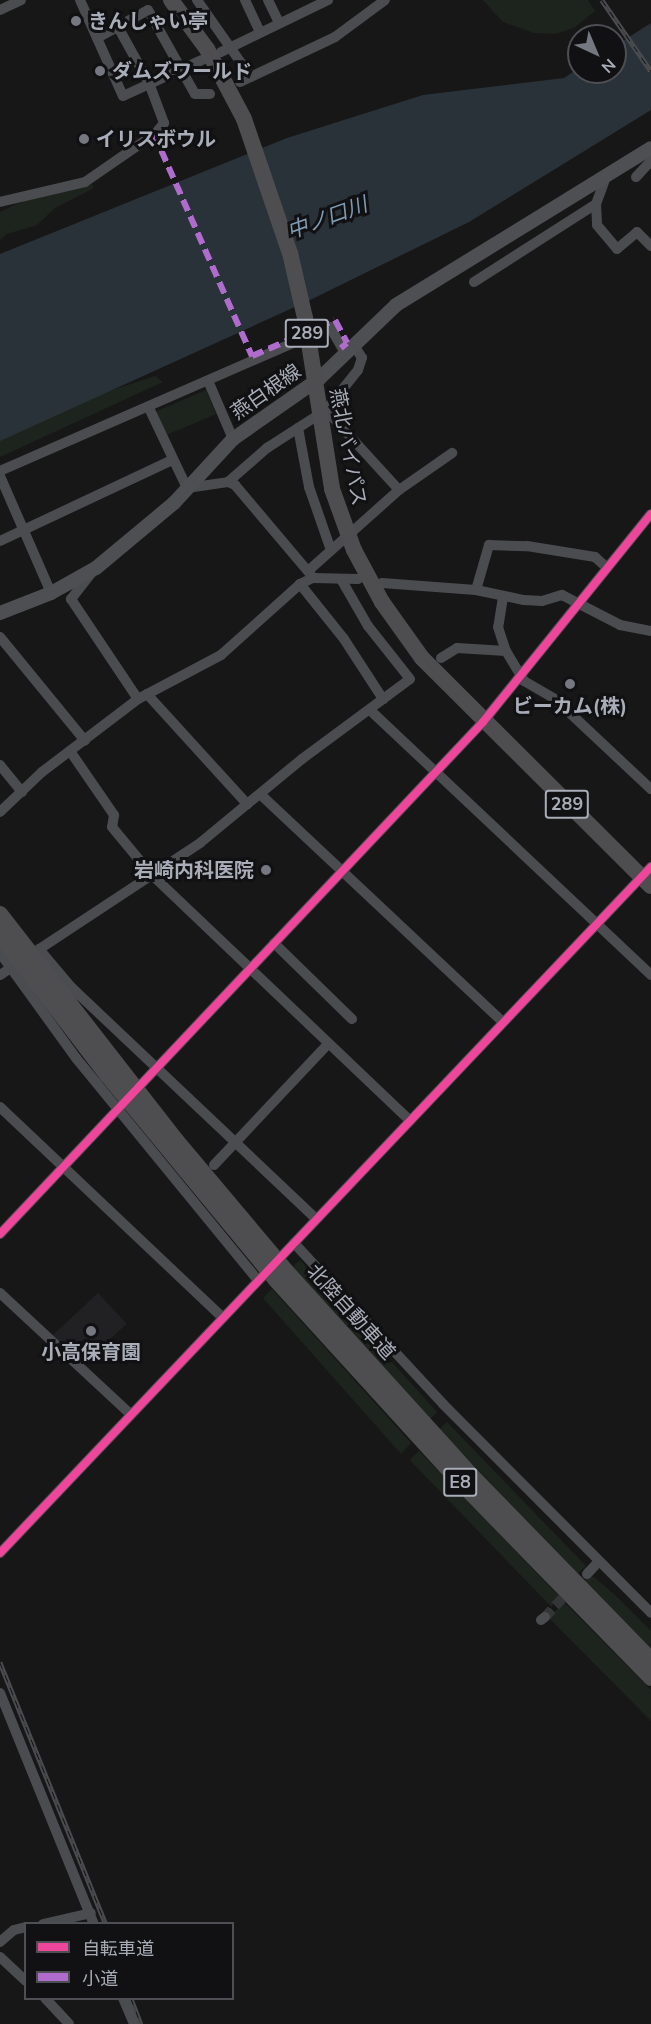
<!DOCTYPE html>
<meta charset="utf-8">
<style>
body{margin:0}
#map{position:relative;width:651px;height:2024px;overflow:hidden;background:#171717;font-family:"Nunito Sans","Noto Sans JP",sans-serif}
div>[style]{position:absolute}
.built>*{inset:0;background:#212123;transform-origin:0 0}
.green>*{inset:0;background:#1d241e;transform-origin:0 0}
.water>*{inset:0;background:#2a3239}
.minor-tunnel>*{height:10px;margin-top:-5px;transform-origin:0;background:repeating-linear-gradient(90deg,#343537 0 10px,transparent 0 15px)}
.minor>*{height:10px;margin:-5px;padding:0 5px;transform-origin:5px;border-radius:5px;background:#4b4c50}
.major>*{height:14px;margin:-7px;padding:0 7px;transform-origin:7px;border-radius:7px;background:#4d4f52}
.highway>*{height:16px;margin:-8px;padding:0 8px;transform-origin:8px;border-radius:8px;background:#4e4e51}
.rail>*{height:4.5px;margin-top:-2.25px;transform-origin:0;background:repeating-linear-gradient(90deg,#111113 0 7px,#4b4c4f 0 14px);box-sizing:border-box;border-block:2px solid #4b4c4f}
.highway-bridge>*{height:16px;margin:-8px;padding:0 8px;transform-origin:8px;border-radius:8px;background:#4e4e51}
.quiet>*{height:6px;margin-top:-3px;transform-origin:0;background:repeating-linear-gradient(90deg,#b06ccc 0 12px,transparent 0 18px)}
.cycleway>*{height:8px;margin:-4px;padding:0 4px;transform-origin:4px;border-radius:4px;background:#ed469a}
.dots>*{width:16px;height:16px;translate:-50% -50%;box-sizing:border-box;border:3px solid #111113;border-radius:50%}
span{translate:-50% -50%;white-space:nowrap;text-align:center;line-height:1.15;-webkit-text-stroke:6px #111113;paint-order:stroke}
.shield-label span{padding:2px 4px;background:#111113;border:2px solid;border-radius:4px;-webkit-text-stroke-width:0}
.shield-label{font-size:18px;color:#a8adb8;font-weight:700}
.poi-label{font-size:20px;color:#a8adb8;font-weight:700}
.left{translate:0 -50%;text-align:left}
.right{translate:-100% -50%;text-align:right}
.street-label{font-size:20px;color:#a8adb8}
.water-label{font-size:21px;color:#7f9bb3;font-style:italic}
.legend{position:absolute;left:24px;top:1922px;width:210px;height:78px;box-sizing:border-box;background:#111113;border:2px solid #4d4f55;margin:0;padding:8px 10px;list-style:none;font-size:18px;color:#a8adb8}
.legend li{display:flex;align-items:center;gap:12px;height:30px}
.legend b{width:30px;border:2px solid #4d4f55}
.north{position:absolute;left:567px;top:24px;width:60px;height:60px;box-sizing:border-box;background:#111113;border:2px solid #4d4f55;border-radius:50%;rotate:136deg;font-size:16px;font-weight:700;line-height:24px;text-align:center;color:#a8adb8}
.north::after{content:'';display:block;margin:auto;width:21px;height:27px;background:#757880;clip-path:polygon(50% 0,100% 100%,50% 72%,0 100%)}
</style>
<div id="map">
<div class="built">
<i style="left:98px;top:1293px;width:42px;height:64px;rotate:47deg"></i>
</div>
<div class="green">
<i style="clip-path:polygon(483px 0,588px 0,595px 11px,574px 28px,555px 34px,534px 33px,503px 22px)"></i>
<i style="clip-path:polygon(91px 183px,94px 188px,55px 208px,37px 225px,7px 234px,0 240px,0 212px,25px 200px)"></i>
<i style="clip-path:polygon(155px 376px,163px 382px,0 457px,0 436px,88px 398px)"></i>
<i style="left:206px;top:390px;width:26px;height:56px;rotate:67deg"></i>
<i style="left:300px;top:1260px;width:205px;height:11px;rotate:48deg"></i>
<i style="clip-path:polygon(272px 1289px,411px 1443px,401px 1454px,263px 1298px)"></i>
<i style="left:447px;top:1422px;width:200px;height:11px;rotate:46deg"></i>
<i style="left:419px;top:1451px;width:204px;height:13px;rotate:46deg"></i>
<i style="clip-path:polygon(588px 1577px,594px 1577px,615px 1595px,651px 1631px,651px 1650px,584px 1581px)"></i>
<i style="clip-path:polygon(564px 1602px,651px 1690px,651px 1721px,549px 1618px)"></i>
</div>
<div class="water">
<i style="clip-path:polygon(651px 23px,651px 110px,469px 222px,308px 301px,0 441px,0 254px,287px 138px,423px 95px,564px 78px,579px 68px,579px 72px,615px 72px,615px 46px)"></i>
</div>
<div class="minor-tunnel">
<i style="left:545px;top:1617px;width:38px;rotate:-47deg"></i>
</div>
<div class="minor">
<i style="left:80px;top:0;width:105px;rotate:65.9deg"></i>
<i style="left:123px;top:96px;width:87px;rotate:-24.5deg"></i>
<i style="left:197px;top:0;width:94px;rotate:55deg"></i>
<i style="left:245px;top:0;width:35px;rotate:65deg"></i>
<i style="left:268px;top:0;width:25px;rotate:64deg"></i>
<i style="left:0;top:10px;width:23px;rotate:-25deg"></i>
<i style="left:97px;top:38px;width:58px;rotate:-28.8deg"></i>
<i style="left:148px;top:10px;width:96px;rotate:60.8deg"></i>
<i style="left:195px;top:94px;width:15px"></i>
<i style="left:221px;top:52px;width:119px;rotate:-25.9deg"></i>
<i style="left:240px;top:82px;width:105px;rotate:-25.3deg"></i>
<i style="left:335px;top:37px;width:62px;rotate:-36.5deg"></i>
<i style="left:607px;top:174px;width:32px;rotate:110deg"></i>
<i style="left:596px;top:204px;width:21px;rotate:87deg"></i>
<i style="left:597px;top:225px;width:31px;rotate:50deg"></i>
<i style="left:617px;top:249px;width:26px;rotate:-40deg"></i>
<i style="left:637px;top:232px;width:20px;rotate:45deg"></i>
<i style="left:636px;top:177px;width:22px;rotate:-47deg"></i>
<i style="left:0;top:202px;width:87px;rotate:-13.2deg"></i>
<i style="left:85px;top:182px;width:86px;rotate:-34.6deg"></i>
<i style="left:156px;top:133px;width:13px;rotate:-51deg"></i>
<i style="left:164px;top:123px;width:43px;rotate:-110.6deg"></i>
<i style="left:149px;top:83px;width:64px;rotate:-119deg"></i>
<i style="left:474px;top:282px;width:145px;rotate:-32.6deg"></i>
<i style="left:209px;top:383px;width:61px;rotate:66.8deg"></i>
<i style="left:149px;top:408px;width:89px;rotate:64.6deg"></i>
<i style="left:187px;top:488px;width:41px;rotate:-8.3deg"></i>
<i style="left:228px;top:482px;width:52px;rotate:-41.1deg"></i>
<i style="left:267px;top:448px;width:70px;rotate:-32.8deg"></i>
<i style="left:326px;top:410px;width:51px;rotate:-51.3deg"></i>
<i style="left:358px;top:370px;width:13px;rotate:-72deg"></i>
<i style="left:362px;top:358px;width:13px;rotate:-122deg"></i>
<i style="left:326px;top:410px;width:108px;rotate:47.6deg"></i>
<i style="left:298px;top:428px;width:60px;rotate:79.4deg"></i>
<i style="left:309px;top:487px;width:67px;rotate:70.8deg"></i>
<i style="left:0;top:471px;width:360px;rotate:-23.6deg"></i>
<i style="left:330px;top:327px;width:32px;rotate:60deg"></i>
<i style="left:0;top:476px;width:128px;rotate:66.4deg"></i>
<i style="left:228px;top:482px;width:8px;rotate:23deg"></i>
<i style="left:235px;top:485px;width:118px;rotate:49.8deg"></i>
<i style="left:0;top:541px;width:190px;rotate:-25.2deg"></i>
<i style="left:93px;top:571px;width:36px;rotate:128deg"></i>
<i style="left:71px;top:599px;width:120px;rotate:56.2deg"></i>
<i style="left:308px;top:571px;width:122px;rotate:-41.7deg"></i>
<i style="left:399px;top:490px;width:65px;rotate:-34.9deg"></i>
<i style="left:382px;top:583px;width:94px;rotate:4.3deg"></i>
<i style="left:476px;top:590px;width:49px;rotate:11.8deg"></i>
<i style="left:524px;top:600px;width:18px;rotate:3deg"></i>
<i style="left:542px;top:601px;width:21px;rotate:-17deg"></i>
<i style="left:562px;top:595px;width:65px;rotate:27.3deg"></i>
<i style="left:620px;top:625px;width:32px;rotate:11deg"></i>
<i style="left:300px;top:584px;width:70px;rotate:51.3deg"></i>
<i style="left:344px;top:639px;width:72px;rotate:57deg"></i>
<i style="left:476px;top:590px;width:47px;rotate:-73.9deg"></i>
<i style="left:489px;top:545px;width:38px;rotate:2deg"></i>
<i style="left:527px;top:546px;width:69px;rotate:9.2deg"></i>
<i style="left:595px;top:557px;width:15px;rotate:42deg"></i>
<i style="left:503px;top:597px;width:30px;rotate:99deg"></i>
<i style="left:498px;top:627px;width:25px;rotate:72deg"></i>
<i style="left:506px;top:651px;width:35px;rotate:59deg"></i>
<i style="left:524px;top:681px;width:36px;rotate:30deg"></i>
<i style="left:555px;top:699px;width:132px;rotate:43.2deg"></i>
<i style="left:0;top:637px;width:134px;rotate:50.7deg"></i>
<i style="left:441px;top:658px;width:19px;rotate:-32deg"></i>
<i style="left:457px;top:648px;width:49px;rotate:3.5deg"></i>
<i style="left:147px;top:694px;width:149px;rotate:47.7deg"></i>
<i style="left:371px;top:711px;width:385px;rotate:43.3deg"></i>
<i style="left:70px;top:751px;width:78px;rotate:55.5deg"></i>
<i style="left:114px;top:815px;width:12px;rotate:99deg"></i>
<i style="left:112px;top:827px;width:61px;rotate:50.3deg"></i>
<i style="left:151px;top:874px;width:358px;rotate:43.6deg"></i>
<i style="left:0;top:765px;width:35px;rotate:51deg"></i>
<i style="left:260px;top:794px;width:333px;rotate:43.2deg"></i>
<i style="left:0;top:812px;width:58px;rotate:-43.6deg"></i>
<i style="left:42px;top:772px;width:121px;rotate:-37.2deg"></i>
<i style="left:138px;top:699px;width:94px;rotate:-27.9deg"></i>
<i style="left:221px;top:655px;width:106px;rotate:-41.9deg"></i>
<i style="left:300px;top:584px;width:14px;rotate:-25deg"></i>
<i style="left:313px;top:578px;width:45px;rotate:1.3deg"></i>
<i style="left:274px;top:943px;width:109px;rotate:44.3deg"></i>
<i style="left:39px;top:949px;width:50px;rotate:49.9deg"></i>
<i style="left:71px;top:987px;width:337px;rotate:43.4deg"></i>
<i style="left:0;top:953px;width:130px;rotate:54.1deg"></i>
<i style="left:76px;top:1058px;width:286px;rotate:50.7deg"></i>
<i style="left:0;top:975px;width:240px;rotate:-33.4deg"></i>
<i style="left:200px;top:843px;width:132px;rotate:-39.5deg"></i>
<i style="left:302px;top:759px;width:134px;rotate:-36.5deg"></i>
<i style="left:410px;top:679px;width:68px;rotate:-128.4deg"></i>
<i style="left:368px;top:626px;width:54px;rotate:-119.9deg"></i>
<i style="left:0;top:1107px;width:306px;rotate:43.4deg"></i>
<i style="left:214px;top:1165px;width:166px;rotate:-46.7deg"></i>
<i style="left:0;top:1234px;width:704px;rotate:-46.67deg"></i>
<i style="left:483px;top:722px;width:267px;rotate:-51.1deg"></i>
<i style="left:294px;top:1243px;width:219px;rotate:47.2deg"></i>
<i style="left:443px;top:1404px;width:295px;rotate:45.1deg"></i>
<i style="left:0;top:1293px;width:178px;rotate:42.9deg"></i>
<i style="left:0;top:1553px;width:946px;rotate:-46.5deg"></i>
<i style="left:587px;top:1574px;width:16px;rotate:-47deg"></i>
<i style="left:541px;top:1620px;width:5px;rotate:-37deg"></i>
<i style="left:0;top:1693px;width:249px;rotate:67.9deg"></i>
<i style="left:43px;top:1924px;width:49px;rotate:-12.9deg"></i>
<i style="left:0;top:1942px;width:18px;rotate:-41deg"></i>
<i style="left:14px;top:1930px;width:12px;rotate:-14deg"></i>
<i style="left:0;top:1957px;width:35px;rotate:43deg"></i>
<i style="left:45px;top:1998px;width:35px;rotate:47deg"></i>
<i style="left:123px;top:1998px;width:28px;rotate:67deg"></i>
</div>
<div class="major">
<i style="left:0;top:613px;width:55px;rotate:-21.4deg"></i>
<i style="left:51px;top:593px;width:51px;rotate:-29.1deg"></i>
<i style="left:96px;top:568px;width:102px;rotate:-39.8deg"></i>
<i style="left:174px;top:503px;width:87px;rotate:-47.3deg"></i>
<i style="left:233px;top:439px;width:106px;rotate:-35deg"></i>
<i style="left:320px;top:378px;width:105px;rotate:-43.8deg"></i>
<i style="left:396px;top:305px;width:299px;rotate:-31.6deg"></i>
</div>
<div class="highway">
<i style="left:171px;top:0;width:61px;rotate:53.7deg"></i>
<i style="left:207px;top:49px;width:79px;rotate:62.1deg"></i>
<i style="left:354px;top:550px;width:59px;rotate:61.7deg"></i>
<i style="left:382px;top:602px;width:69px;rotate:54.5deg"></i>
<i style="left:422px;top:658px;width:323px;rotate:44.9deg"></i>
<i style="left:286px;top:1271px;width:277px;rotate:47.8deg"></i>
<i style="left:472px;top:1476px;width:257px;rotate:45.8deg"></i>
<i style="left:276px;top:1280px;width:273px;rotate:47.7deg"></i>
<i style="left:460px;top:1482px;width:274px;rotate:45.7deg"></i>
</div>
<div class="rail">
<i style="left:602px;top:0;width:86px;rotate:55.4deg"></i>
<i style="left:0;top:1662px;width:283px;rotate:68deg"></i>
<i style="left:131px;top:1998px;width:28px;rotate:69deg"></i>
</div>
<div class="highway-bridge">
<i style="left:244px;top:119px;width:142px;rotate:71.1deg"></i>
<i style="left:290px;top:253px;width:67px;rotate:77deg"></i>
<i style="left:305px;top:318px;width:173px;rotate:81deg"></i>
<i style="left:332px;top:489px;width:65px;rotate:70.2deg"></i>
<i style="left:0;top:914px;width:285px;rotate:52.1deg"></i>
<i style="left:175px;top:1139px;width:172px;rotate:49.9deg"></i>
<i style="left:0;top:935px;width:176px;rotate:52.6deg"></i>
<i style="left:107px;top:1075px;width:266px;rotate:50.5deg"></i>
</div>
<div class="quiet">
<i style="left:154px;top:134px;width:243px;rotate:66.2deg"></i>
<i style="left:252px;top:356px;width:90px;rotate:-23.4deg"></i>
<i style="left:335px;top:320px;width:26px;rotate:62deg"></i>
<i style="left:347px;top:343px;width:8px;rotate:140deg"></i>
</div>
<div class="cycleway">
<i style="left:0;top:1234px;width:704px;rotate:-46.67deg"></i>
<i style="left:483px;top:722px;width:267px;rotate:-51.1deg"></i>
<i style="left:0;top:1553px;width:946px;rotate:-46.5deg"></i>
</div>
<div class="dots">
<i style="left:76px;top:21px;background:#757880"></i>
<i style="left:100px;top:71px;background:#757880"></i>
<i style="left:84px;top:139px;background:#757880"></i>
<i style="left:570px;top:684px;background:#757880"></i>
<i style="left:266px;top:870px;background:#757880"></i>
<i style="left:91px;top:1331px;background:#757880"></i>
</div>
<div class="shield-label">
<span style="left:307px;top:333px">289</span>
<span style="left:567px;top:804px">289</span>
<span style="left:460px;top:1482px">E8</span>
</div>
<div class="poi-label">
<span class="left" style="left:88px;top:21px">きんしゃい亭</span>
<span class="left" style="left:112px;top:71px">ダムズワールド</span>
<span class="left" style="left:96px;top:139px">イリスボウル</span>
<span style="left:570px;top:706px">ビーカム(株)</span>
<span class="right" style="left:254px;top:870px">岩崎内科医院</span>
<span style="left:91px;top:1352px">小高保育園</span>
</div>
<div class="street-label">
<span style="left:266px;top:392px;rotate:-35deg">燕白根線</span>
<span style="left:348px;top:447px;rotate:79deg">燕北バイパス</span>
<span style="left:351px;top:1312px;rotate:48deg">北陸自動車道</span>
</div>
<div class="water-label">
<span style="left:327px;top:218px;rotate:-20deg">中ノ口川</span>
</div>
<ul class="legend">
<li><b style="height:8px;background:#ed469a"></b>自転車道</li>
<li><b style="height:8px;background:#b06ccc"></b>小道</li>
</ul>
<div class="north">N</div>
</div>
